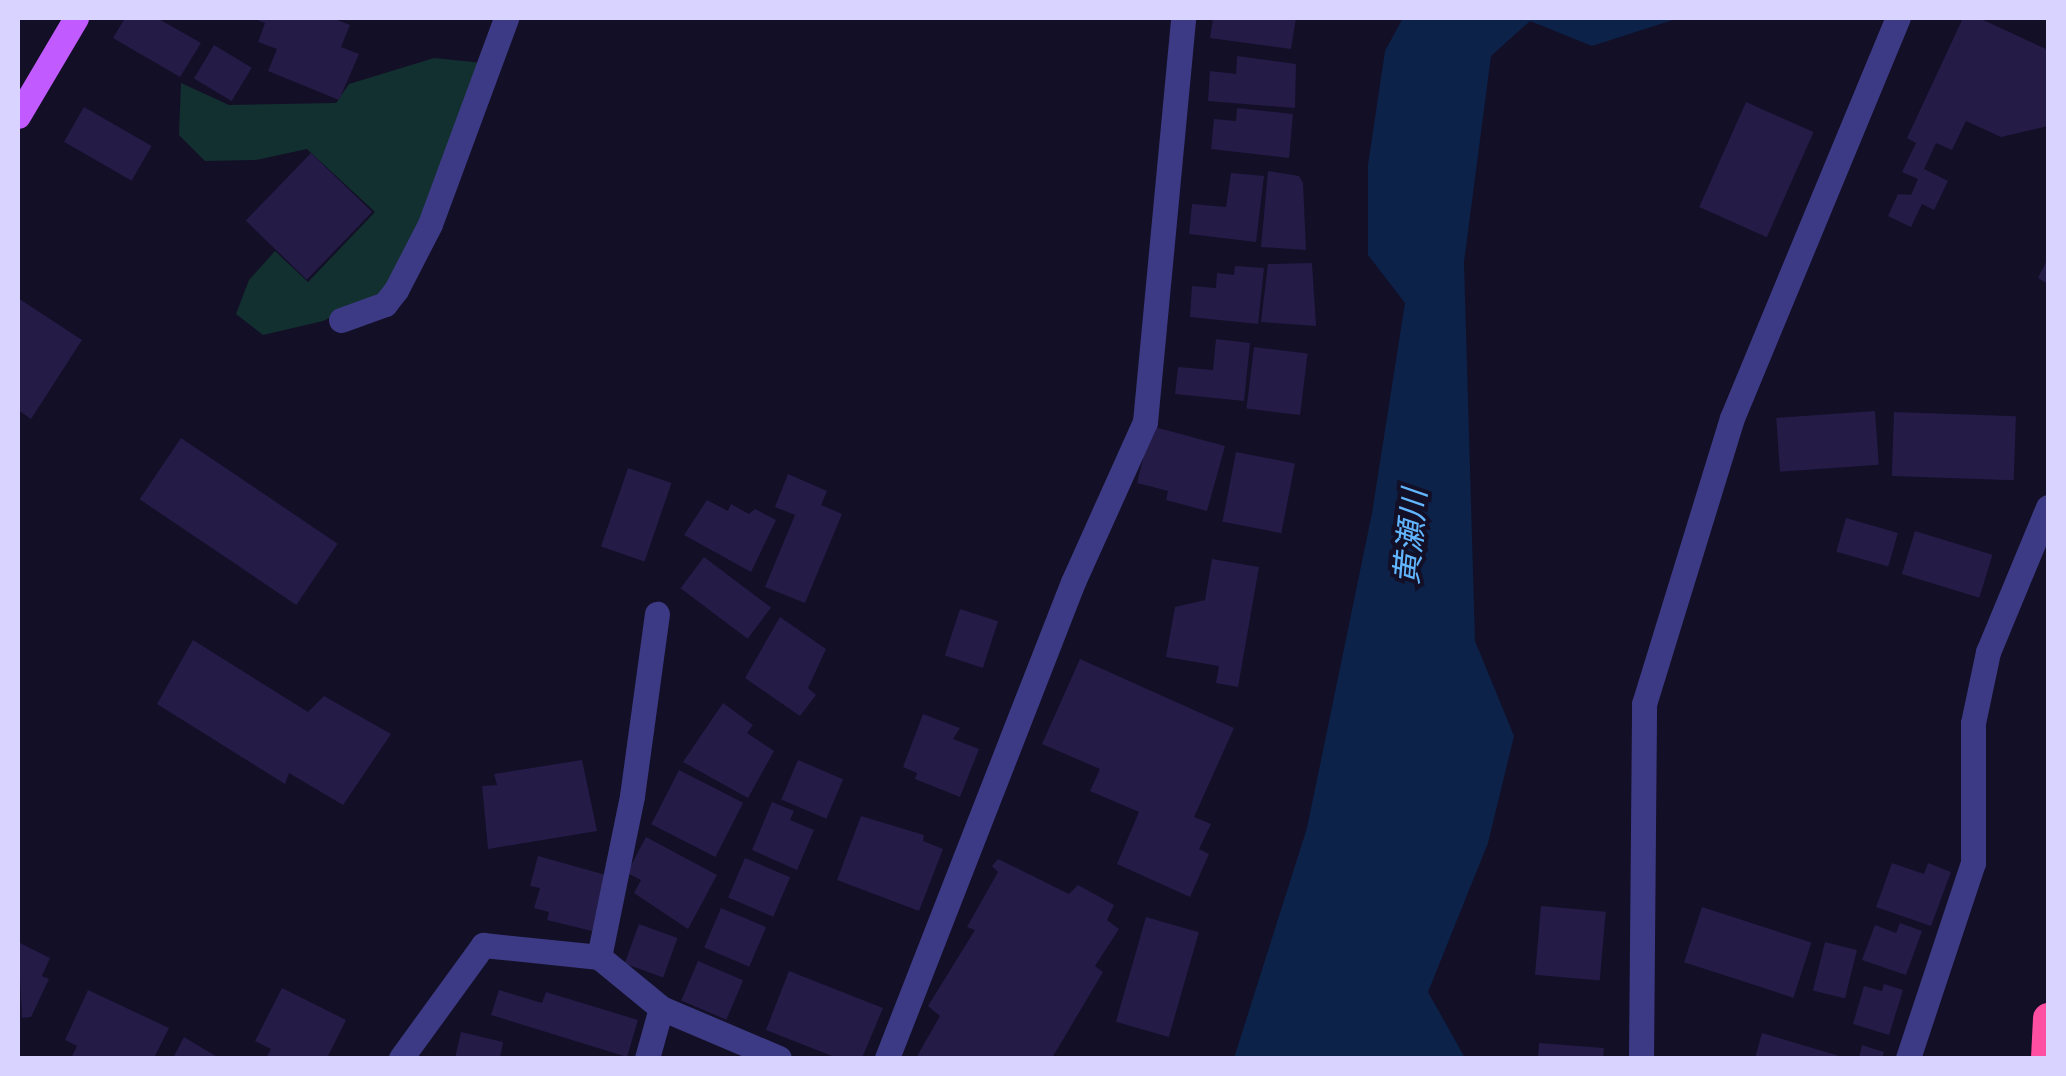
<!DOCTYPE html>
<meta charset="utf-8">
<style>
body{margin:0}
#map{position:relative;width:2066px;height:1076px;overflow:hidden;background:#130f26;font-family:"Titillium Web","Noto Sans JP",sans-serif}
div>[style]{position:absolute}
.green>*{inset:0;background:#12302f}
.water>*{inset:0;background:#0c2248}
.building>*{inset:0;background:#241b47;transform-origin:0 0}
.minor>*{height:25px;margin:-12.5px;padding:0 12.5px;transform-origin:12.5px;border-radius:12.5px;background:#3d3a85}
.major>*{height:25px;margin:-12.5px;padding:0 12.5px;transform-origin:12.5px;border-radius:12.5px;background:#c25bff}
.highway>*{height:30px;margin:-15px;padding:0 15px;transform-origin:15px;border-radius:15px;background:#ff4fa3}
span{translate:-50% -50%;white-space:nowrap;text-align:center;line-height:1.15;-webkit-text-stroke:8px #130f26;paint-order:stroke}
.water-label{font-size:32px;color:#62b6ff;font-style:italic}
.frame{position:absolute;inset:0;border:20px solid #d9d4ff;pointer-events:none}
</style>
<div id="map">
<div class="green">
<i style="clip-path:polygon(434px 58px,483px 63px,417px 234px,386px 290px,323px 321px,263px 335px,236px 314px,249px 280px,275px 251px,308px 282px,375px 212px,307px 149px,256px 160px,205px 161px,179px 135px,181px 83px,229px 105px,336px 103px,349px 84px)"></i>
</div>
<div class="water">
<i style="clip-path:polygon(1403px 18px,1679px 18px,1592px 46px,1530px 21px,1491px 56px,1464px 262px,1475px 641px,1514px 736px,1488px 843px,1428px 992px,1465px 1058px,1234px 1058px,1307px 828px,1372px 513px,1405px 303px,1368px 255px,1368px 165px,1385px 51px)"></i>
</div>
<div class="building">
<i style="clip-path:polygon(125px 18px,157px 18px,201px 43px,180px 77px,113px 38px)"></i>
<i style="clip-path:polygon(252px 18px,332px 18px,350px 25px,341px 47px,359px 54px,339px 100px,268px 71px,277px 49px,258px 42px,265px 23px)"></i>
<i style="clip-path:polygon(1213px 18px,1296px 18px,1291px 49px,1210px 38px)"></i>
<i style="clip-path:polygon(1963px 18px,1979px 18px,2048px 50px,2048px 126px,2001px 137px,1966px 121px,1952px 150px,1936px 143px,1924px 169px,1948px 181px,1934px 210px,1922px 204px,1911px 227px,1888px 216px,1898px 194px,1911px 195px,1918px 179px,1902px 172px,1916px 143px,1907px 138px)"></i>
<i style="left:214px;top:45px;width:44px;height:39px;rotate:31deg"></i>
<i style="clip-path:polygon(1237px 56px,1296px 64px,1295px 108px,1208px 101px,1210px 71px,1236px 74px)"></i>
<i style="left:1746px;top:102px;width:74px;height:115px;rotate:24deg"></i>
<i style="left:84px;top:107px;width:78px;height:40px;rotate:30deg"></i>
<i style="clip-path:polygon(1237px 108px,1293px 114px,1289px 158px,1211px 149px,1214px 119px,1236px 121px)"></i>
<i style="left:311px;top:153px;width:85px;height:94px;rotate:44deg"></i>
<i style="clip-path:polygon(1268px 171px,1299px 176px,1303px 183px,1306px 250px,1261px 247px)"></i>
<i style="clip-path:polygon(1231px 173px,1264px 176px,1256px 242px,1189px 234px,1192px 204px,1226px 207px)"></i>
<i style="clip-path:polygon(2048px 258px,2048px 284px,2038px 278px)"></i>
<i style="clip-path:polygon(1312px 263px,1316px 326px,1261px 322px,1268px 264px)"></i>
<i style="clip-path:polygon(1235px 266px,1264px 268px,1258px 324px,1190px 317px,1192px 286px,1216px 288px,1217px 273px,1234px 275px)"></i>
<i style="clip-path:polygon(18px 298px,82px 340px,31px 419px,18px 410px)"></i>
<i style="clip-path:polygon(1216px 339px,1250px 343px,1244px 401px,1175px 394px,1178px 367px,1213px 370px)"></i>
<i style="left:1254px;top:347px;width:54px;height:62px;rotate:7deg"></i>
<i style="left:1875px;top:411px;width:54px;height:99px;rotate:86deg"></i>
<i style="left:1894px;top:412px;width:122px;height:64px;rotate:2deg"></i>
<i style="clip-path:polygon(1151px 426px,1225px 446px,1207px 511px,1166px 500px,1168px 491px,1137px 483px)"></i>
<i style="left:181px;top:438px;width:189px;height:74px;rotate:34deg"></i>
<i style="left:1236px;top:452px;width:60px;height:71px;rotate:11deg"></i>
<i style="left:628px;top:468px;width:46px;height:83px;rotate:19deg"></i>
<i style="clip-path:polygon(788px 474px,827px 491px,821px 505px,842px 514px,805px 603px,765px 587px,795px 515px,775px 507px)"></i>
<i style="clip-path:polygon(707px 500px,728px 511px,731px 504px,749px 514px,755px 509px,776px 520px,751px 572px,684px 535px)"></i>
<i style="left:1846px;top:518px;width:54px;height:35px;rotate:16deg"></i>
<i style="left:1915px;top:531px;width:81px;height:45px;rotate:17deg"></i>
<i style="left:704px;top:557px;width:84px;height:39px;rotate:37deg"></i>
<i style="clip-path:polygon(1212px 559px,1259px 567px,1238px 687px,1216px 683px,1219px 666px,1166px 657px,1175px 607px,1205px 600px)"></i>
<i style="left:960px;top:609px;width:40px;height:49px;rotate:18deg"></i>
<i style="clip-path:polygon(780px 617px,826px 649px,808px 688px,816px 695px,800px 716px,745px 678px)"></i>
<i style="clip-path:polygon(193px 640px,308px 712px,324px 696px,391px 734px,343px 805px,289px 773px,285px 784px,157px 704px)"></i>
<i style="clip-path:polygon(1080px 659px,1234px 728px,1194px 817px,1211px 824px,1199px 849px,1209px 854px,1190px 897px,1117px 864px,1139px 812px,1090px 791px,1100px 769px,1042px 744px)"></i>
<i style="clip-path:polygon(723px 703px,753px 725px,747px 733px,774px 751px,748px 798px,683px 762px)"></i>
<i style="clip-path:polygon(923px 714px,960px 728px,953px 739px,979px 749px,960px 797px,915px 779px,917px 773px,903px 767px)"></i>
<i style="clip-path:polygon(582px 760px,597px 831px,488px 849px,482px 786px,497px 785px,494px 774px)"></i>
<i style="left:798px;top:760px;width:49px;height:43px;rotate:23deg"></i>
<i style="left:679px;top:770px;width:72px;height:61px;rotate:27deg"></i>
<i style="clip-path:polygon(772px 802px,794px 811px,790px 820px,814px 830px,797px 870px,752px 850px)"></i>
<i style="clip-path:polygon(861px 816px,924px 835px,923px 841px,943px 849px,919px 911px,837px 880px)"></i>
<i style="clip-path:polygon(646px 837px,717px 875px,688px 929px,634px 893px,641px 880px,627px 873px)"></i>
<i style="clip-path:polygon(538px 856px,606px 875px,592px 931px,547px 920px,549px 912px,534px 908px,540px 888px,530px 886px)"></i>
<i style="left:745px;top:858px;width:49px;height:43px;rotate:23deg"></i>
<i style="clip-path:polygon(998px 859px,1069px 894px,1078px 885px,1114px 905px,1107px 920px,1119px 929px,1095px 966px,1103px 972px,1052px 1058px,916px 1058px,940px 1016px,928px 1006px,975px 930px,967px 927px,998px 872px,992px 866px)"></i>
<i style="clip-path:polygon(1892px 863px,1924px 874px,1928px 863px,1951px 872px,1931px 926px,1876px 907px)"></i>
<i style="left:1541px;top:906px;width:65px;height:69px;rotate:5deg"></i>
<i style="left:1702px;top:907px;width:115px;height:58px;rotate:18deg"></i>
<i style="left:721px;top:908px;width:49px;height:43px;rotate:23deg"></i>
<i style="left:1146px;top:917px;width:55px;height:109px;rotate:16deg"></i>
<i style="clip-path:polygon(1900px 923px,1922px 931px,1906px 975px,1862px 960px,1875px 925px,1896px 933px)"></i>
<i style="left:639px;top:924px;width:41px;height:42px;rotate:20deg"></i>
<i style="clip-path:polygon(18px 942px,50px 958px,42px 976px,49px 979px,31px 1017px,22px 1018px)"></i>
<i style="left:1825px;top:942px;width:33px;height:50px;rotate:14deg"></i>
<i style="left:698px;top:961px;width:49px;height:43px;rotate:23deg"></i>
<i style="clip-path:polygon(789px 971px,883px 1008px,862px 1058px,837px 1058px,766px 1030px)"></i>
<i style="clip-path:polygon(1884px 984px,1903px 990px,1889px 1035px,1853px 1024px,1864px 986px,1882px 991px)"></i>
<i style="clip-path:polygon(282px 988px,346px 1020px,327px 1058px,266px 1058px,271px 1049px,255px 1041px)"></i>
<i style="clip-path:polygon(88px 990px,169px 1028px,154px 1058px,71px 1058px,77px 1046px,65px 1040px)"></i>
<i style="clip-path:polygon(499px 990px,542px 1003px,546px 992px,638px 1020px,627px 1057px,491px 1015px)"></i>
<i style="clip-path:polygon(461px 1032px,503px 1042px,500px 1058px,455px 1058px)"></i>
<i style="clip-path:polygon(1762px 1033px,1846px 1058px,1755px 1058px)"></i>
<i style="clip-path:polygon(184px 1037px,219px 1058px,173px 1058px)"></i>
<i style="clip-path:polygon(1539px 1043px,1604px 1048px,1603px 1058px,1538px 1058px)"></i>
<i style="clip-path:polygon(1862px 1045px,1884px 1052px,1882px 1058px,1859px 1058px)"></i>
</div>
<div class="minor">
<i style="left:341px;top:320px;width:47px;rotate:-20deg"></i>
<i style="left:385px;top:304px;width:18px;rotate:-52deg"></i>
<i style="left:396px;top:290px;width:74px;rotate:-62.7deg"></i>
<i style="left:430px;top:224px;width:220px;rotate:-69.7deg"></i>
<i style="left:599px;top:957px;width:80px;rotate:39.4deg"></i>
<i style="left:661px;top:1008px;width:52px;rotate:105.6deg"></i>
<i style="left:661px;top:1008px;width:128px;rotate:23deg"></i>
<i style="left:401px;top:1058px;width:140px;rotate:-54deg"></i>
<i style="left:483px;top:945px;width:117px;rotate:5.9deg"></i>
<i style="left:599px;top:957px;width:164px;rotate:-78.4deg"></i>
<i style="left:632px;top:796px;width:184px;rotate:-82.2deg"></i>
<i style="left:887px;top:1058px;width:511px;rotate:-68.66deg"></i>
<i style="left:1073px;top:582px;width:175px;rotate:-65.8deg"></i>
<i style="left:1145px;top:422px;width:406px;rotate:-84.6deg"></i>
<i style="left:1641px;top:1058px;width:354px;rotate:-89.5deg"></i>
<i style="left:1644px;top:704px;width:299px;rotate:-72.9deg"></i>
<i style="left:1732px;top:418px;width:433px;rotate:-67.5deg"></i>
<i style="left:1908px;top:1058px;width:206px;rotate:-71.6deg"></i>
<i style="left:1973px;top:863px;width:140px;rotate:-90deg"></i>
<i style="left:1973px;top:723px;width:73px;rotate:-78.1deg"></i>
<i style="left:1988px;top:652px;width:157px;rotate:-67.5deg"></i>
</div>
<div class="major">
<i style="left:18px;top:116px;width:114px;rotate:-59.4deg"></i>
</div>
<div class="highway">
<i style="left:2046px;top:1058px;width:40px;rotate:-87.1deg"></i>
</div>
<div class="water-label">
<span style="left:1410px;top:537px;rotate:-85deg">黄瀬川</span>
</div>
<div class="frame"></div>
</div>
